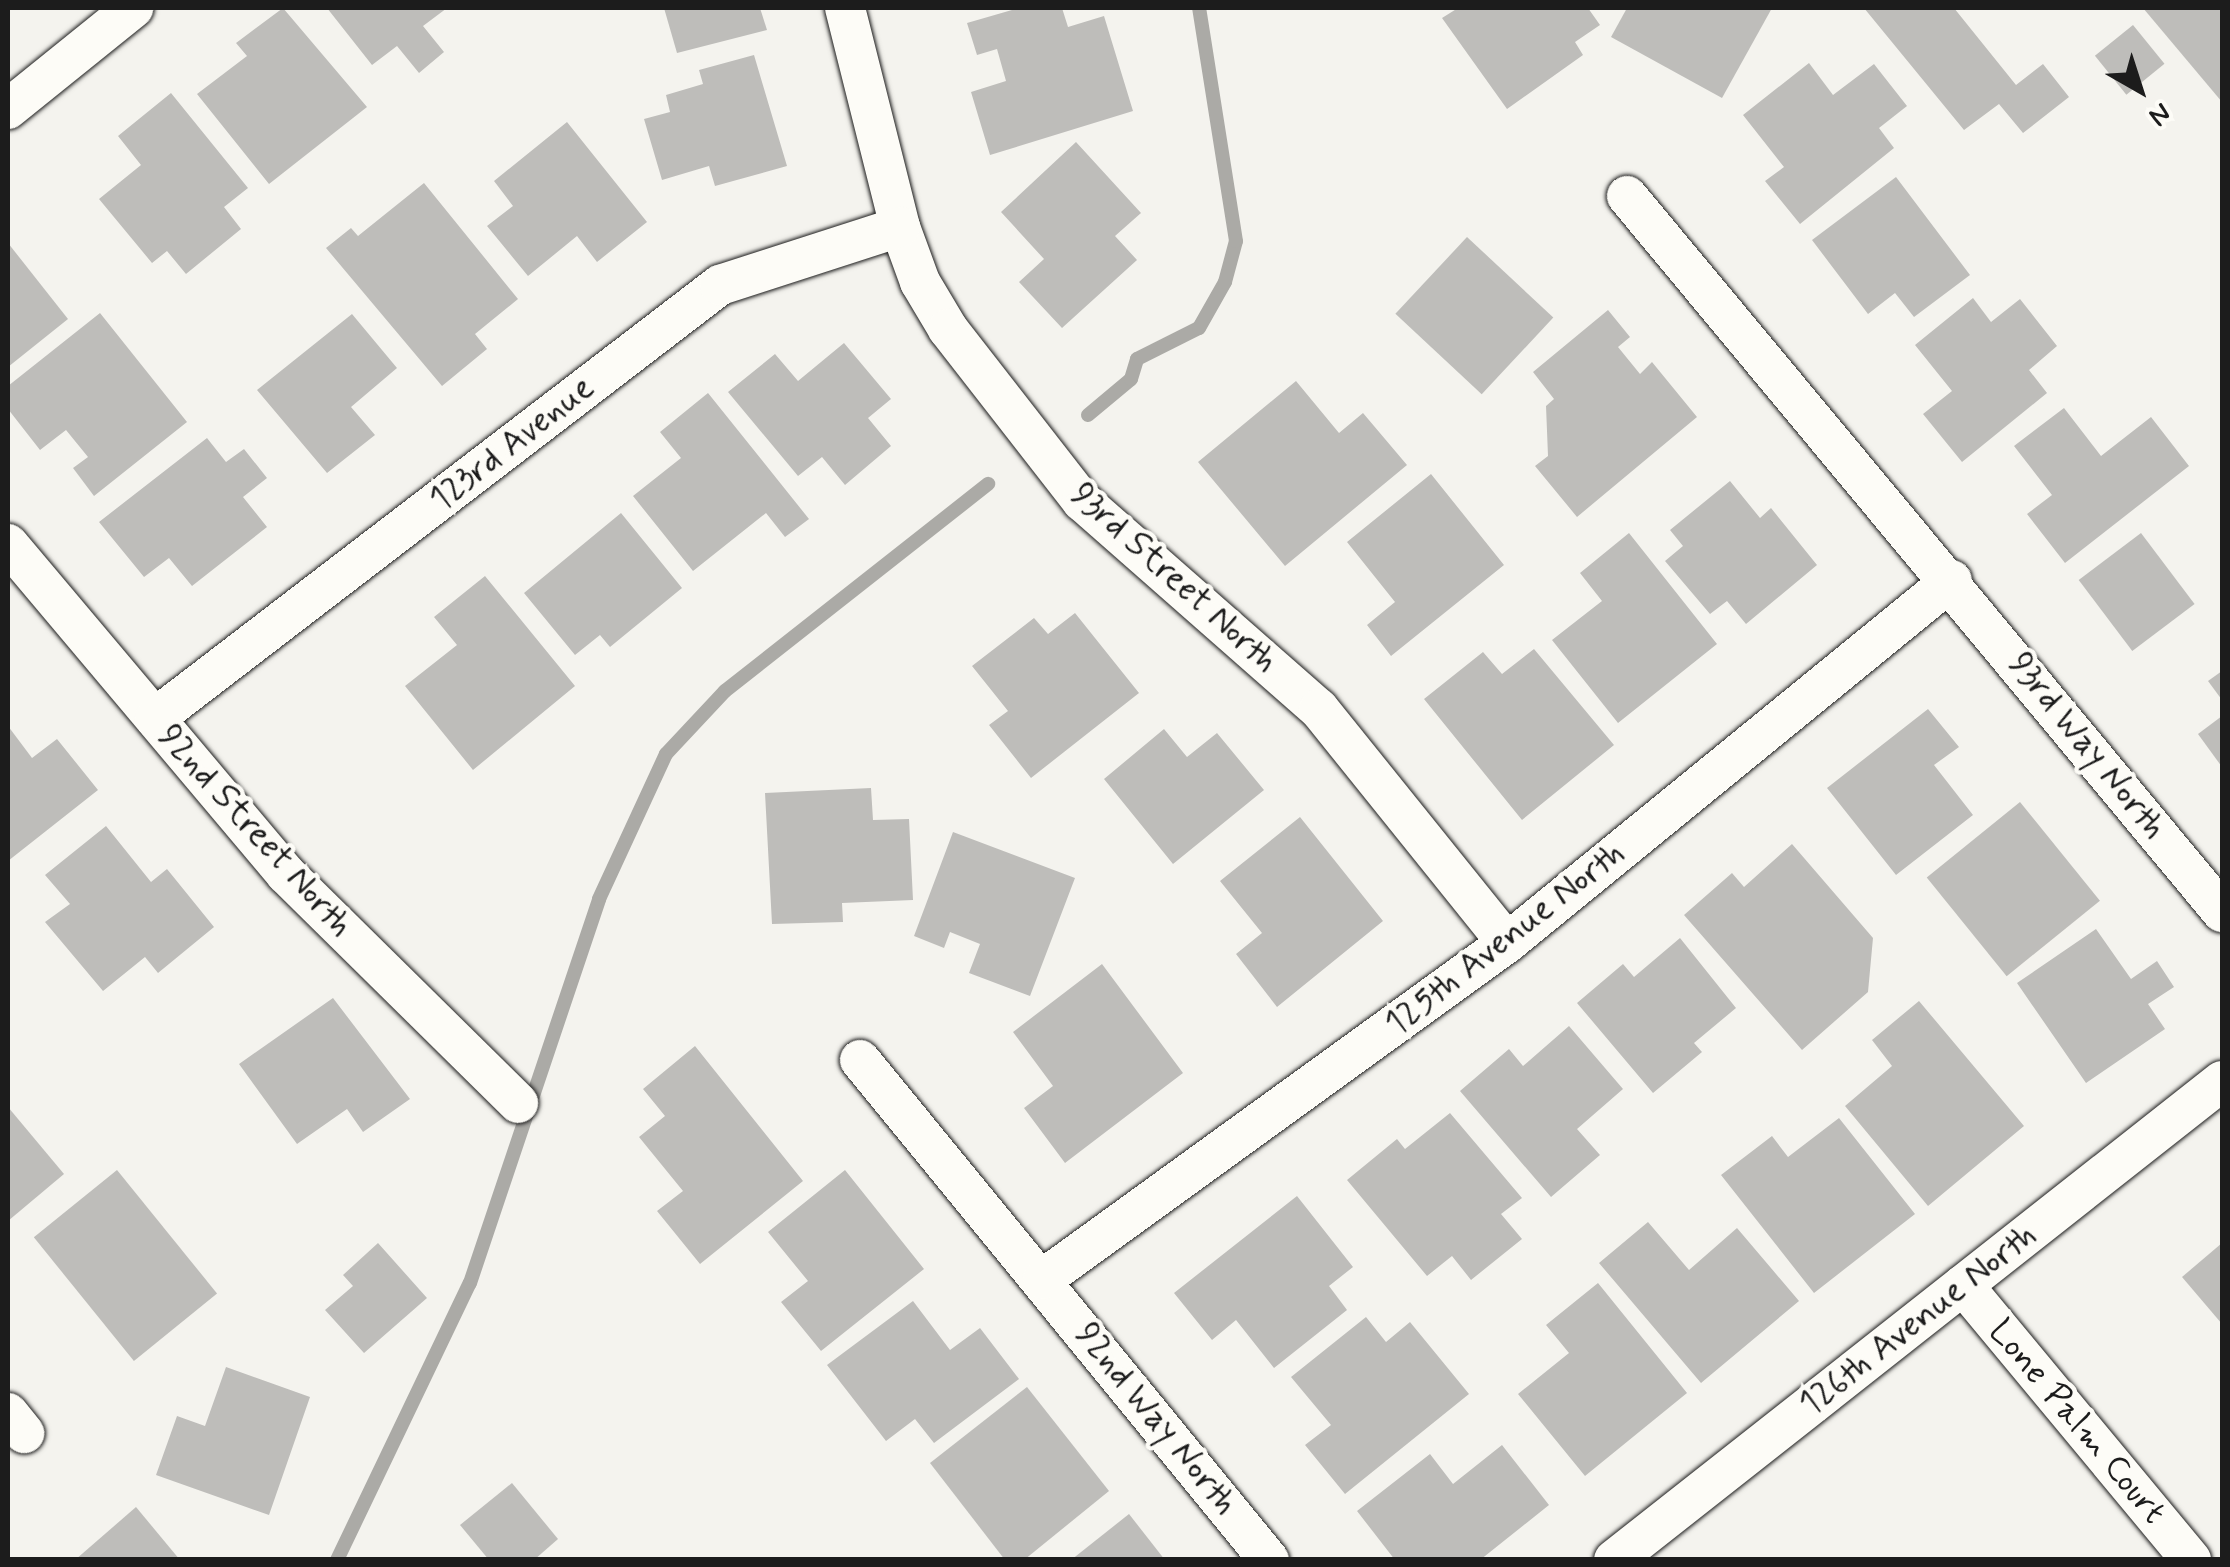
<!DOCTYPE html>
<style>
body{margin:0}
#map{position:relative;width:2230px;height:1567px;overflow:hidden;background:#f4f3ee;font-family:Mynerve,sans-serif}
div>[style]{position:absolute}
.stream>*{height:14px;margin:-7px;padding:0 7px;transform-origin:7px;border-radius:7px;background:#abaaa6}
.building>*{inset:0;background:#bebdba;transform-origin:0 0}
.roads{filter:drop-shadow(0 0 2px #1c1c1c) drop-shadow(0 0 2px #1c1c1c)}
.minor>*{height:40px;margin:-20px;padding:0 20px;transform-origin:20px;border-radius:20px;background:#fdfcf7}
span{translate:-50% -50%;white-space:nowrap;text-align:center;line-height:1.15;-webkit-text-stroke:9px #fdfcf7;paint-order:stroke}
.street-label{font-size:35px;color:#1c1c1c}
.frame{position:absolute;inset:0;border:10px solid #1c1c1c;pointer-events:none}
.north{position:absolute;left:2090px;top:40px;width:100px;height:100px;-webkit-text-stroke:8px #fdfcf7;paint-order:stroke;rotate:141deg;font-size:28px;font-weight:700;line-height:40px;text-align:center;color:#1c1c1c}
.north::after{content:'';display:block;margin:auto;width:35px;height:45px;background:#1c1c1c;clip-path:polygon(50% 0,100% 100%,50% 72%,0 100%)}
</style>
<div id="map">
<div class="stream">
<i style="left:1088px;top:415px;width:56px;rotate:-39.9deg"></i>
<i style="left:1131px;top:379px;width:21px;rotate:-73deg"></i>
<i style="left:1137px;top:359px;width:69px;rotate:-26.6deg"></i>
<i style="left:1199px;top:328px;width:53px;rotate:-60.5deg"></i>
<i style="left:1225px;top:282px;width:42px;rotate:-75deg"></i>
<i style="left:1236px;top:241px;width:236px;rotate:-99deg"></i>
<i style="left:337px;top:1560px;width:307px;rotate:-64.4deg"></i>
<i style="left:470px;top:1283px;width:405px;rotate:-71.4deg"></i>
<i style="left:599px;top:899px;width:160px;rotate:-65.2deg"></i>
<i style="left:666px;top:754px;width:86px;rotate:-46.9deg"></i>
<i style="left:725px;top:691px;width:335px;rotate:-38.2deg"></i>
</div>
<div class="building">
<i style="clip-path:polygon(283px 8px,367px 107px,269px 184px,197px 94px,247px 56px,236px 43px)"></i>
<i style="clip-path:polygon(327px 8px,447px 8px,423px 26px,444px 52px,419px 73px,397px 46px,372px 65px)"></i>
<i style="clip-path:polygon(664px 8px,760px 8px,767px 30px,677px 53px)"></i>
<i style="clip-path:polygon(1019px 8px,1062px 8px,1068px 27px,1104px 16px,1133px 111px,990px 155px,971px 92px,1006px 81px,997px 49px,977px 55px,967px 23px)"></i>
<i style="clip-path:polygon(1458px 8px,1588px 8px,1600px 25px,1575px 42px,1583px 55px,1507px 109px,1442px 18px)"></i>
<i style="clip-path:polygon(1627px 8px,1772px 8px,1722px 98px,1611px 37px)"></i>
<i style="clip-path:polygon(1864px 8px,1954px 8px,2016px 85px,2043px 64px,2069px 97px,2023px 133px,1999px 104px,1964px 130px)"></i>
<i style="clip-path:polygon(2143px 8px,2222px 8px,2222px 102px)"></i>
<i style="left:2133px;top:25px;width:50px;height:49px;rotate:51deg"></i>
<i style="clip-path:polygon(754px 55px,787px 166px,715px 186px,709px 166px,662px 180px,644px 119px,670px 112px,666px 95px,703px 84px,699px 70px)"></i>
<i style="clip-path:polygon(1809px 63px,1833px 95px,1874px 64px,1907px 106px,1879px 128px,1894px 148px,1800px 224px,1765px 181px,1784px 167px,1743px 115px)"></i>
<i style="clip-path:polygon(171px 93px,248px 188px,224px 207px,241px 229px,186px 274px,167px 251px,152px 263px,99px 199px,141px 165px,118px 136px)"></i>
<i style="clip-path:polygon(567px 122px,647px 222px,597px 262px,577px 236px,528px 276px,487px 226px,513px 206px,494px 181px)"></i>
<i style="clip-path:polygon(1076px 142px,1141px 213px,1115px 236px,1137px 260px,1062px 328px,1019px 282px,1044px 259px,1001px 212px)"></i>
<i style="clip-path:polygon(1896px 177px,1970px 275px,1914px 317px,1895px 293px,1868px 314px,1812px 240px)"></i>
<i style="clip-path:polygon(424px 183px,518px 299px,475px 334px,487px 349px,442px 386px,326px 248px,351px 228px,358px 236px)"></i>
<i style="left:1467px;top:237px;width:118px;height:105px;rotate:43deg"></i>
<i style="clip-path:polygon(8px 243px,68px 319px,8px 367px)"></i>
<i style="clip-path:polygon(1973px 298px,1991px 322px,2020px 299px,2057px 346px,2029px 370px,2047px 393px,1962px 462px,1923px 414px,1952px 391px,1915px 345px)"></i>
<i style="clip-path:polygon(1608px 310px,1630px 337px,1618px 347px,1640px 374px,1652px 362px,1697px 417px,1577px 517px,1535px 466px,1548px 456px,1546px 406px,1554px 399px,1533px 372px)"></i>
<i style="clip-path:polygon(100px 313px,187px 422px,94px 496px,73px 468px,88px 457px,66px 430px,40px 450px,8px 409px,8px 386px)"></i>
<i style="clip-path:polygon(352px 314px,397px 368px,351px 407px,375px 435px,327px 473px,257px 390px)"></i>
<i style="clip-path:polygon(844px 343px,891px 399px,868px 418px,891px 446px,845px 485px,822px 457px,798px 476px,728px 392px,775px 354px,798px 381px)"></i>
<i style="clip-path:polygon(1296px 381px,1339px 433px,1363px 413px,1407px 465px,1285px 566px,1198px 462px)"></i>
<i style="clip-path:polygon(708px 393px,809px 519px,785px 537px,766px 513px,693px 571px,633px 496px,681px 458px,660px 432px)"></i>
<i style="clip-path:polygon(2064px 408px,2101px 456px,2151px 417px,2189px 466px,2065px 563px,2027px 514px,2052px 495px,2014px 446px)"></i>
<i style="clip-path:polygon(207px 438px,226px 462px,244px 449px,267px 478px,243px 497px,267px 527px,192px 586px,169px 558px,144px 577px,99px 522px)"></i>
<i style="clip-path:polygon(1431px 474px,1504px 565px,1391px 656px,1367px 625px,1395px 602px,1347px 542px)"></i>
<i style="clip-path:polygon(1730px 481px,1760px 518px,1771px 508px,1817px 565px,1746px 624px,1727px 601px,1710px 614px,1665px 561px,1683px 546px,1670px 530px)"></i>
<i style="clip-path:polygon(621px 513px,682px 588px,610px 647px,600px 635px,575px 655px,524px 593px)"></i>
<i style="clip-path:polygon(1629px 533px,1717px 644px,1618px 723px,1552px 640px,1602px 601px,1580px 573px)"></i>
<i style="left:2141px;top:533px;width:89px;height:78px;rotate:53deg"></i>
<i style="clip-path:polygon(485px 576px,575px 686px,473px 770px,405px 686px,457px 645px,434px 617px)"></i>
<i style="clip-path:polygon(1075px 613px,1139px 693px,1031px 778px,989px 725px,1008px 711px,972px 666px,1034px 618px,1048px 634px)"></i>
<i style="clip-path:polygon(1534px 649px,1614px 745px,1522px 820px,1424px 699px,1483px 652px,1502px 674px)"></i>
<i style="clip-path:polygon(2222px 671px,2222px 700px,2208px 681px)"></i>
<i style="clip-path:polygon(1928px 709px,1959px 747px,1934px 765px,1973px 815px,1896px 875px,1827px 788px)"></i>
<i style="clip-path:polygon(2222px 716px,2222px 767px,2198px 734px)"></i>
<i style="clip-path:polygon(8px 726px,32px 758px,57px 739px,98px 790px,8px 861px)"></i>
<i style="clip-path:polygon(1164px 729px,1187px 757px,1217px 733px,1264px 790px,1173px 864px,1104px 779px)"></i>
<i style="clip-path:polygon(871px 788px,873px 820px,909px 819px,913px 900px,842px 903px,843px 922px,772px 924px,765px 793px)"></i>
<i style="left:2020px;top:802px;width:127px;height:120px;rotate:51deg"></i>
<i style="clip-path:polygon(1300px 817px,1383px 921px,1277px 1007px,1236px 954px,1262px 933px,1220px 881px)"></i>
<i style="clip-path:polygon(106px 826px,151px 882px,167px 869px,214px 927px,158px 973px,145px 957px,103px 991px,45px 922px,70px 904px,45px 875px)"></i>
<i style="clip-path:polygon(953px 832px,1075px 878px,1030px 996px,969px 973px,980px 944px,950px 932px,944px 948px,914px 936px)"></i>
<i style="clip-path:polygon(1792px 844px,1873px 938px,1868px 992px,1802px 1050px,1684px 915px,1732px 873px,1744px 887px)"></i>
<i style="clip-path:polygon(2096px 929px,2131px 979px,2157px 961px,2174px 987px,2148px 1004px,2165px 1029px,2086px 1083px,2017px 983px)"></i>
<i style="clip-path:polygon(1680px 938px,1736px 1008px,1694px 1043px,1702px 1052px,1653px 1093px,1577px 1003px,1623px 964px,1634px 977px)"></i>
<i style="clip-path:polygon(1102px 964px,1183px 1073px,1065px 1163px,1024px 1108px,1053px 1086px,1013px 1032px)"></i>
<i style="clip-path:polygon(333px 998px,410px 1099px,363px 1132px,347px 1109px,297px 1144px,239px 1064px)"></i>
<i style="clip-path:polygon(1919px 1001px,2024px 1126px,1928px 1206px,1845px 1106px,1892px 1066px,1872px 1040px)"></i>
<i style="clip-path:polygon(1569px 1026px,1623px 1089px,1577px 1129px,1600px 1155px,1551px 1197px,1460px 1091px,1509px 1049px,1523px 1066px)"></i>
<i style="clip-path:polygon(695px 1046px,803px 1181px,700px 1264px,657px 1211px,683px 1191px,639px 1137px,665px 1116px,643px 1089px)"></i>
<i style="clip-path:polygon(8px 1107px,64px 1174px,8px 1221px)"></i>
<i style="clip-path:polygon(1450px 1113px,1522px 1198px,1501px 1214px,1522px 1239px,1471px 1280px,1452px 1256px,1427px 1276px,1347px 1180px,1397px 1139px,1405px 1149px)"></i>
<i style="clip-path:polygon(1839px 1118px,1915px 1214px,1814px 1293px,1721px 1175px,1772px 1136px,1788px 1157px)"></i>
<i style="left:117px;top:1170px;width:159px;height:107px;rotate:51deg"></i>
<i style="clip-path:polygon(845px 1170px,924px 1269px,821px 1351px,781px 1302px,808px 1281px,768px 1232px)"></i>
<i style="clip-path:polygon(1297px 1196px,1353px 1267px,1329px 1286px,1347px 1310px,1274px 1368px,1236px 1320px,1212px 1340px,1174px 1293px)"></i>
<i style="clip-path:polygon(1648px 1222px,1689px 1270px,1737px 1228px,1799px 1301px,1701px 1383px,1599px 1263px)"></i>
<i style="clip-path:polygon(378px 1243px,427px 1298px,364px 1353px,325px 1310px,353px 1286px,343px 1275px)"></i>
<i style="clip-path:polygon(2222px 1243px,2222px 1324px,2182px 1277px)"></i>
<i style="clip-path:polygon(1598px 1283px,1687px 1393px,1585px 1476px,1518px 1394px,1569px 1353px,1546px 1325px)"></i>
<i style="clip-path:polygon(913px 1301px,950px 1350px,980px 1328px,1019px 1379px,934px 1443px,915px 1419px,886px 1441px,827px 1365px)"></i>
<i style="clip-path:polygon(1366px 1317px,1386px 1342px,1410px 1322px,1469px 1394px,1345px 1494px,1305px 1445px,1331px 1425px,1291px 1377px)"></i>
<i style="clip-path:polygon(226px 1367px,310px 1397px,269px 1515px,156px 1475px,177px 1416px,205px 1426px)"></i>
<i style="clip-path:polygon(1027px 1387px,1109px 1491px,1024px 1560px,1005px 1560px,930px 1463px)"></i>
<i style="clip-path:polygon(1502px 1445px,1549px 1505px,1480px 1560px,1395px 1560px,1357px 1511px,1430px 1454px,1453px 1484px)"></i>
<i style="clip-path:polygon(512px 1483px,558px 1539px,534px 1560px,489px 1560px,460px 1525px)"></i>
<i style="clip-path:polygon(136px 1507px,180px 1560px,75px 1560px)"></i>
<i style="clip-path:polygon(1129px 1514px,1165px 1560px,1071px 1560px)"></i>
</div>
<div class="roads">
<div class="minor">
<i style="left:845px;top:8px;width:226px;rotate:75.9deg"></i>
<i style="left:900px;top:227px;width:59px;rotate:70deg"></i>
<i style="left:920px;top:282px;width:55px;rotate:59.2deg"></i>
<i style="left:948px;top:329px;width:218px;rotate:52.1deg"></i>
<i style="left:1082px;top:501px;width:315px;rotate:41.3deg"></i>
<i style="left:1319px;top:709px;width:300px;rotate:51.2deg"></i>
<i style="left:8px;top:109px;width:161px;rotate:-38.9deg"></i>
<i style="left:1627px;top:196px;width:931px;rotate:50.27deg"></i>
<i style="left:8px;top:544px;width:431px;rotate:49.9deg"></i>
<i style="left:286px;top:874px;width:326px;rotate:44.6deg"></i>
<i style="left:155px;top:718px;width:712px;rotate:-37.47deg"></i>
<i style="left:720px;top:285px;width:189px;rotate:-17.9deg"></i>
<i style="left:860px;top:1060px;width:646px;rotate:50.72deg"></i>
<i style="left:1043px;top:1279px;width:573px;rotate:-35.91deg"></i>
<i style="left:1507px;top:943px;width:574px;rotate:-39.21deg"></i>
<i style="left:1963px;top:1285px;width:357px;rotate:50.3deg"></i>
<i style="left:8px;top:1413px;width:26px;rotate:51deg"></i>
<i style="left:1614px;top:1560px;width:774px;rotate:-38.23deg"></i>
</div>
</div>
<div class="street-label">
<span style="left:512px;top:444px;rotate:-38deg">123rd Avenue</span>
<span style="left:1174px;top:578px;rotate:42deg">93rd Street North</span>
<span style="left:2087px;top:746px;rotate:51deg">93rd Way North</span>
<span style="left:255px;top:831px;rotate:48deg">92nd Street North</span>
<span style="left:1505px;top:939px;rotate:-38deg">125th Avenue North</span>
<span style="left:1918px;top:1320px;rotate:-38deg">126th Avenue North</span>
<span style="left:1156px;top:1419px;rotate:51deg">92nd Way North</span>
<span style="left:2077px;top:1422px;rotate:50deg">Lone Palm Court</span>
</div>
<div class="frame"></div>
<div class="north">N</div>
</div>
